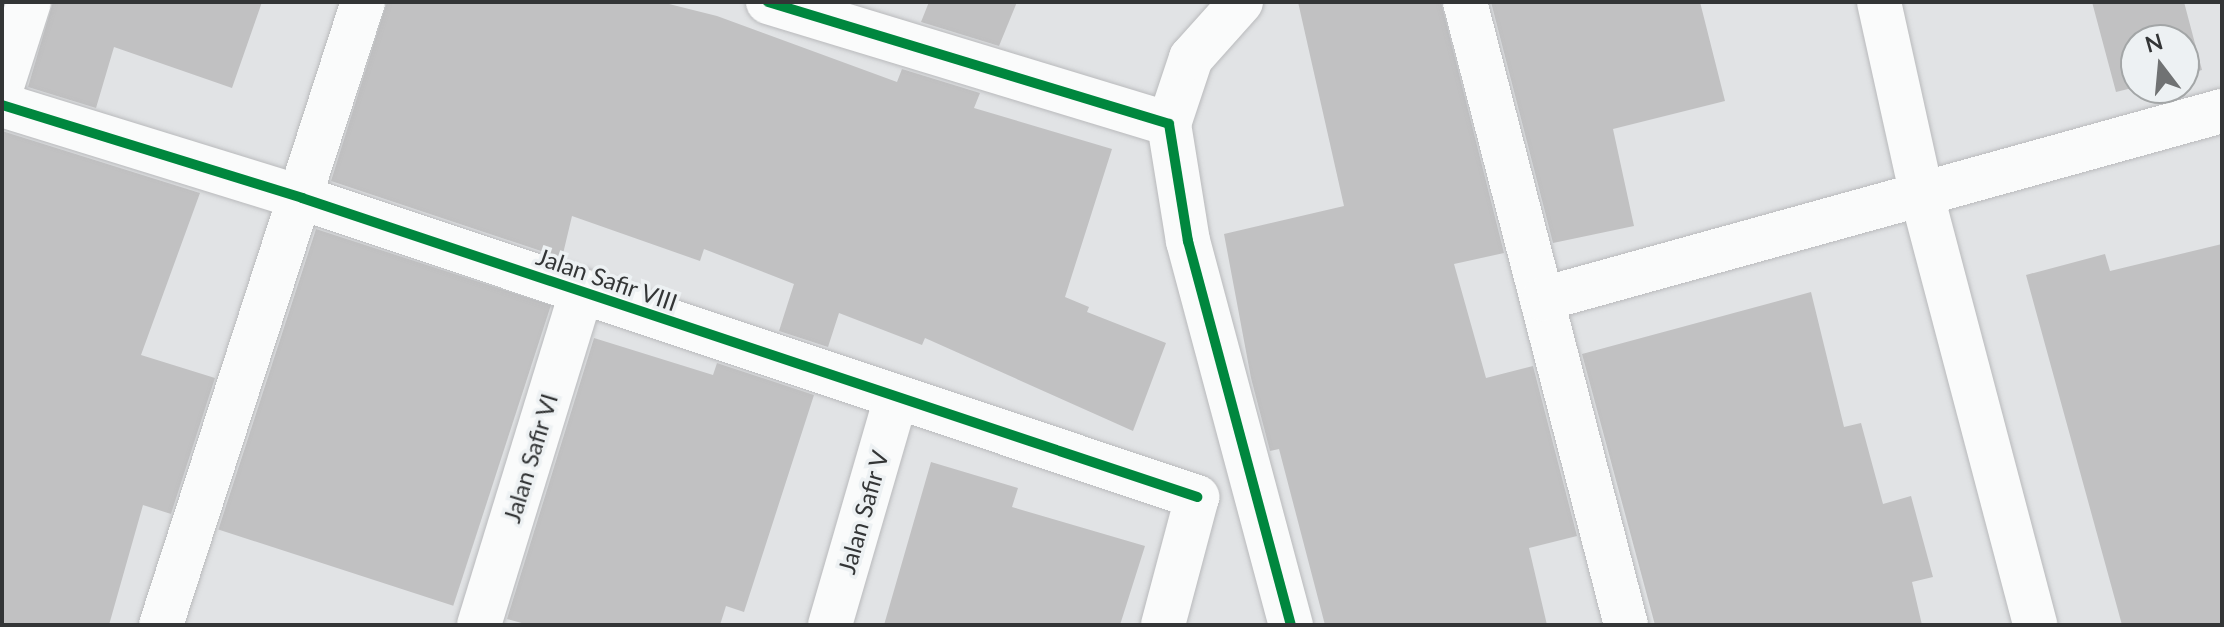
<!DOCTYPE html>
<style>
body{margin:0}
#map{position:relative;width:2224px;height:627px;overflow:hidden;background:#e1e3e5;font-family:Lato,sans-serif}
div>[style]{position:absolute}
.building>*{inset:0;background:#c1c1c2;transform-origin:0 0}
.roads{filter:drop-shadow(0 0 2px #b9babc) drop-shadow(0 0 2px #b9babc)}
.minor>*{height:44px;margin:-22px;padding:0 22px;transform-origin:22px;border-radius:22px;background:#fafbfb}
.cycleway>*{height:10px;margin:-5px;padding:0 5px;transform-origin:5px;border-radius:5px;background:#00873e}
span{translate:-50% -50%;white-space:nowrap;text-align:center;line-height:1.15;-webkit-text-stroke:7px #edf1f3;paint-order:stroke}
.street-label{font-size:24px;color:#333536}
.frame{position:absolute;inset:0;border:4px solid #333536;pointer-events:none}
.north{position:absolute;left:2120px;top:24px;width:80px;height:80px;box-sizing:border-box;background:#edf1f3;border:2px solid #a3a6a7;border-radius:50%;rotate:344deg;font-size:22px;font-weight:700;line-height:32px;text-align:center;color:#333536}
.north::after{content:'';display:block;margin:auto;width:28px;height:36px;background:#707273;clip-path:polygon(50% 0,100% 100%,50% 72%,0 100%)}
</style>
<div id="map">
<div class="building">
<i style="clip-path:polygon(53px 2px,262px 2px,232px 88px,114px 47px,96px 108px,28px 87px)"></i>
<i style="clip-path:polygon(387px 2px,661px 2px,717px 16px,897px 82px,902px 69px,980px 93px,974px 108px,1112px 149px,1065px 297px,1089px 307px,1087px 312px,1166px 343px,1133px 431px,925px 338px,922px 345px,839px 313px,828px 347px,779px 331px,794px 284px,704px 249px,700px 261px,572px 216px,562px 258px,331px 181px)"></i>
<i style="clip-path:polygon(929px 2px,1017px 2px,999px 46px,921px 22px)"></i>
<i style="clip-path:polygon(1298px 2px,1441px 2px,1504px 253px,1454px 264px,1486px 378px,1533px 366px,1577px 536px,1529px 548px,1547px 625px,1325px 625px,1279px 449px,1270px 451px,1251px 378px,1224px 234px,1344px 206px)"></i>
<i style="clip-path:polygon(1491px 2px,1700px 2px,1725px 101px,1613px 129px,1634px 226px,1553px 243px)"></i>
<i style="clip-path:polygon(2092px 2px,2184px 2px,2202px 70px,2184px 75px,2184px 40px,2136px 40px,2136px 87px,2116px 92px)"></i>
<i style="clip-path:polygon(2px 131px,200px 193px,141px 355px,215px 378px,171px 514px,143px 505px,109px 625px,2px 625px)"></i>
<i style="left:316px;top:229px;width:247px;height:316px;rotate:18deg"></i>
<i style="clip-path:polygon(2222px 244px,2222px 625px,2122px 625px,2026px 275px,2105px 254px,2110px 271px)"></i>
<i style="clip-path:polygon(1811px 292px,1844px 427px,1861px 423px,1883px 504px,1911px 496px,1933px 577px,1912px 582px,1922px 625px,1655px 625px,1582px 354px)"></i>
<i style="clip-path:polygon(594px 338px,713px 375px,717px 363px,814px 395px,744px 612px,726px 606px,720px 625px,529px 625px,507px 619px)"></i>
<i style="clip-path:polygon(931px 462px,1018px 488px,1012px 507px,1145px 546px,1120px 625px,884px 625px)"></i>
</div>
<div class="roads">
<div class="minor">
<i style="left:768px;top:2px;width:419px;rotate:16.9deg"></i>
<i style="left:1169px;top:124px;width:119px;rotate:80.8deg"></i>
<i style="left:1188px;top:241px;width:398px;rotate:75deg"></i>
<i style="left:1465px;top:2px;width:643px;rotate:75.51deg"></i>
<i style="left:1879px;top:2px;width:199px;rotate:77.5deg"></i>
<i style="left:1922px;top:196px;width:444px;rotate:75.2deg"></i>
<i style="left:2px;top:86px;width:88px;rotate:-72.2deg"></i>
<i style="left:2px;top:105px;width:314px;rotate:17.2deg"></i>
<i style="left:302px;top:198px;width:944px;rotate:18.47deg"></i>
<i style="left:1169px;top:124px;width:70px;rotate:-71.6deg"></i>
<i style="left:1191px;top:58px;width:75px;rotate:-48.2deg"></i>
<i style="left:1543px;top:299px;width:705px;rotate:-15.48deg"></i>
<i style="left:161px;top:625px;width:655px;rotate:-72.04deg"></i>
<i style="left:479px;top:625px;width:350px;rotate:-72.9deg"></i>
<i style="left:830px;top:625px;width:236px;rotate:-73.8deg"></i>
<i style="left:1163px;top:625px;width:132px;rotate:-75.1deg"></i>
</div>
</div>
<div class="cycleway">
<i style="left:768px;top:2px;width:419px;rotate:16.9deg"></i>
<i style="left:1169px;top:124px;width:119px;rotate:80.8deg"></i>
<i style="left:1188px;top:241px;width:398px;rotate:75deg"></i>
<i style="left:2px;top:105px;width:314px;rotate:17.2deg"></i>
<i style="left:302px;top:198px;width:944px;rotate:18.47deg"></i>
</div>
<div class="street-label">
<span style="left:607px;top:279px;rotate:19deg">Jalan Safir VIII</span>
<span style="left:530px;top:458px;rotate:-73deg">Jalan Safir VI</span>
<span style="left:863px;top:512px;rotate:-74deg">Jalan Safir V</span>
</div>
<div class="frame"></div>
<div class="north">N</div>
</div>
